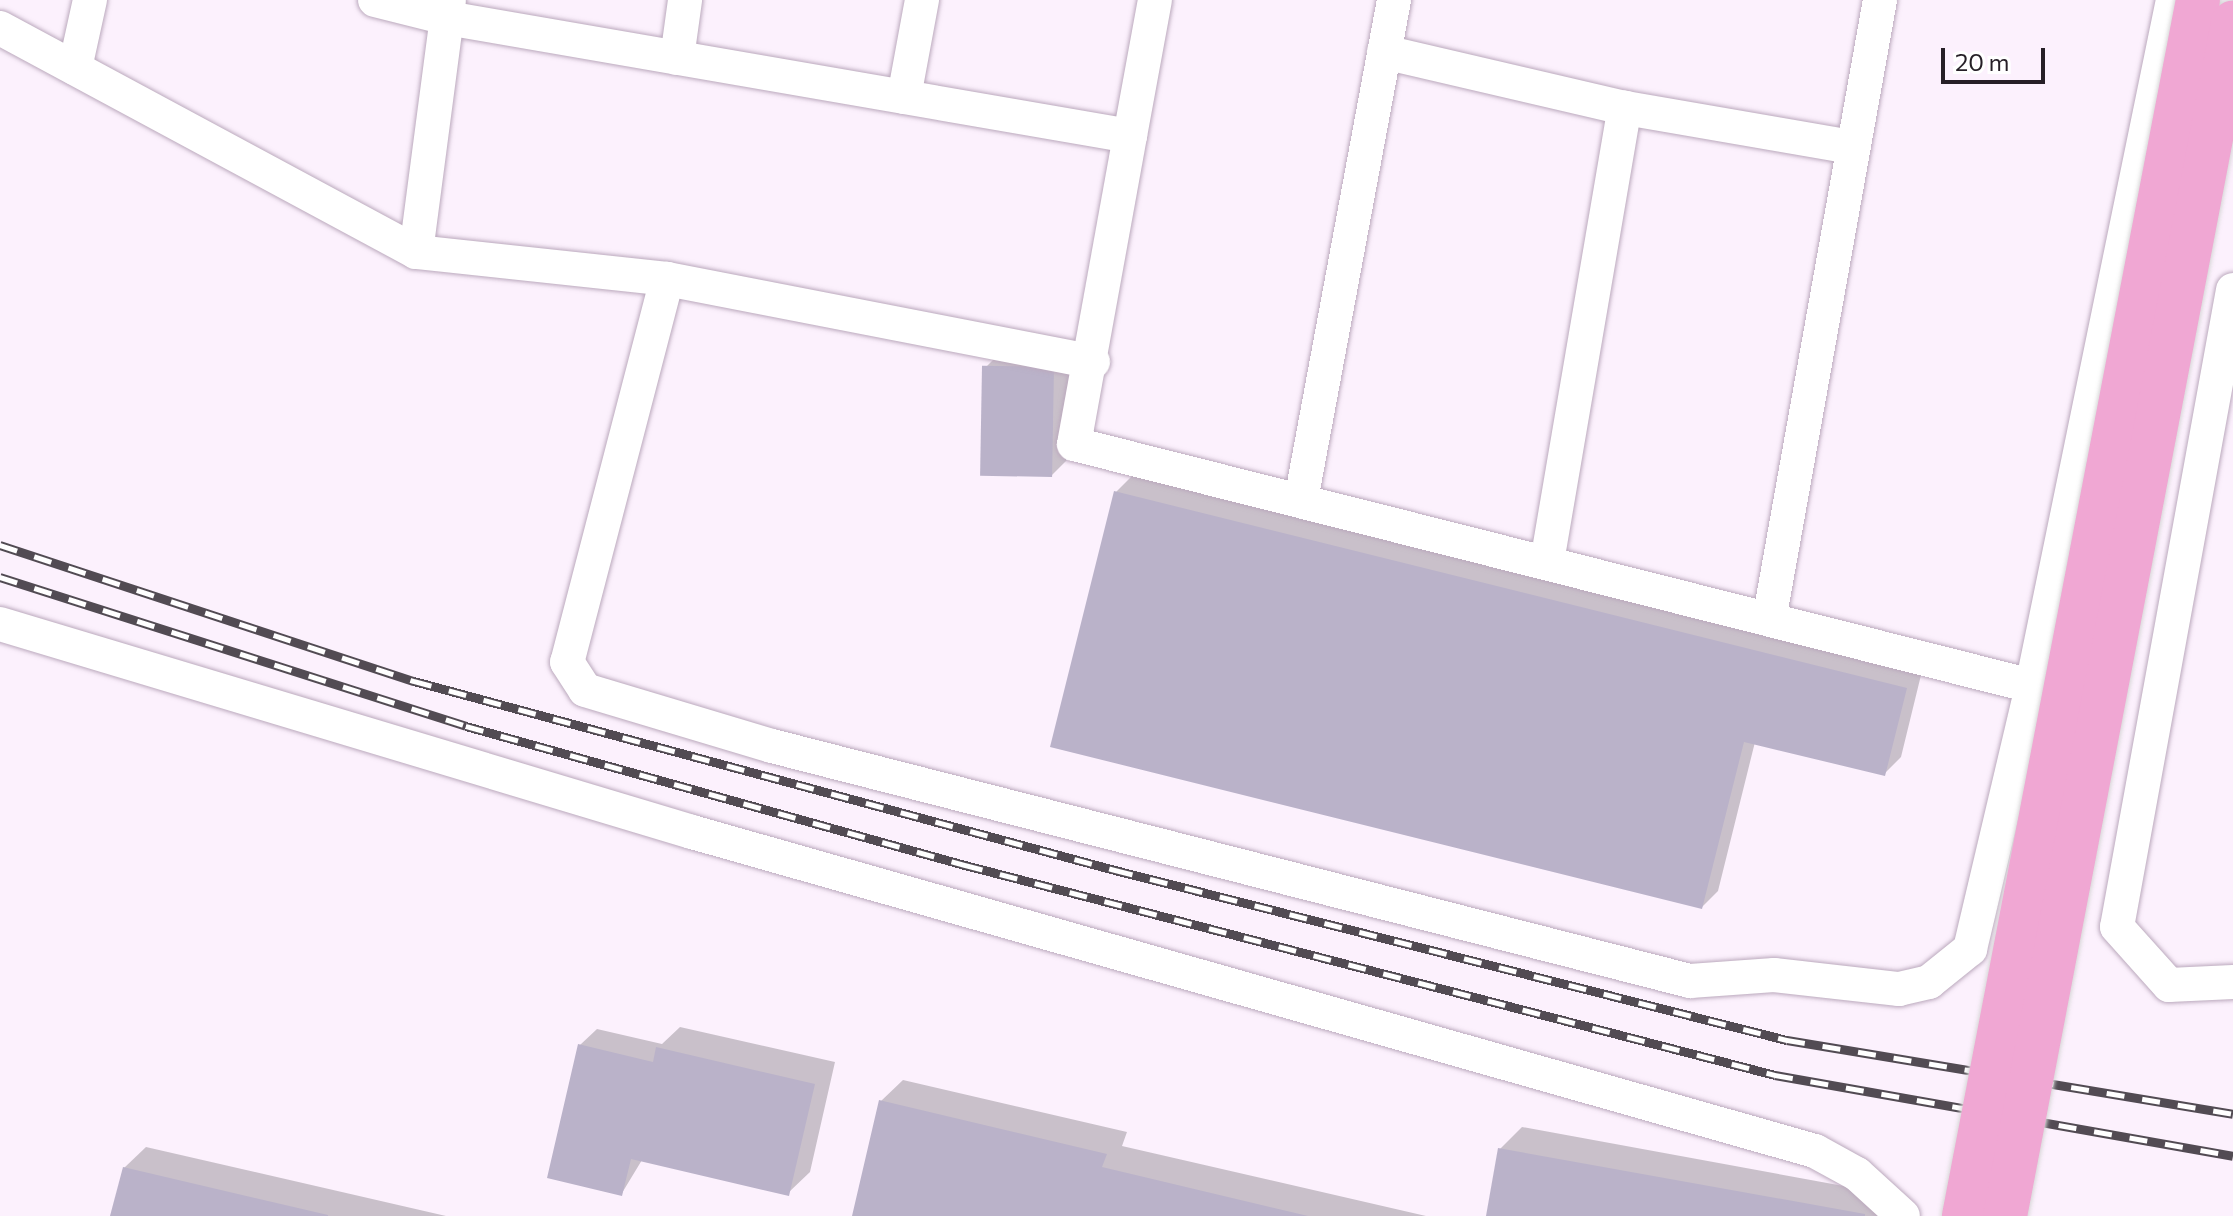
<!DOCTYPE html>
<style>
body{margin:0}
#map{position:relative;width:2233px;height:1216px;overflow:hidden;background:#fcf1fd;font-family:Commissioner,sans-serif}
div>[style]{position:absolute}
.shadow>*{inset:0;background:#0003}
.building>*{inset:0;background:#bab2c9;transform-origin:0 0}
.roads{filter:drop-shadow(0 0 2px #bba9bd) drop-shadow(0 0 2px #bba9bd)}
.street>*{height:34px;margin:-17px;padding:0 17px;transform-origin:17px;border-radius:17px;background:#fff}
.rail>*{height:9px;margin-top:-4.5px;transform-origin:0;background:repeating-linear-gradient(90deg,#fff 0 18px,#524b53 0 36px);box-sizing:border-box;border-block:2px solid #524b53}
.bridges{filter:drop-shadow(0 0 2px #d8d7d8) drop-shadow(0 0 2px #d8d7d8)}
.primary-bridge>*{height:44px;margin:-22px;padding:0 22px;transform-origin:22px;border-radius:22px;background:#f0a7d3}
span{translate:-50% -50%;white-space:nowrap;text-align:center;line-height:1.15;-webkit-text-stroke:8px #fff;paint-order:stroke}
.scale{position:absolute;left:1941px;top:48px;width:104px;height:36px;box-sizing:border-box;border:4px solid #261f27;border-top:0;padding-left:10px;font-size:24px;line-height:28px;white-space:nowrap;color:#261f27;-webkit-text-stroke:6px #fff;paint-order:stroke}
</style>
<div id="map">
<div class="shadow">
<i style="clip-path:polygon(1070px 352px,1068px 459px,1052px 475px,984px 369px,1000px 353px)"></i>
<i style="clip-path:polygon(1133px 475px,1922px 671px,1901px 757px,1884px 774px,1755px 742px,1718px 891px,1702px 907px,1116px 492px)"></i>
<i style="clip-path:polygon(680px 1027px,835px 1062px,810px 1172px,788px 1193px,642px 1160px,622px 1193px,580px 1045px,597px 1029px,662px 1044px)"></i>
<i style="clip-path:polygon(903px 1080px,1127px 1132px,1122px 1146px,1426px 1216px,854px 1216px,881px 1101px)"></i>
<i style="clip-path:polygon(1522px 1127px,1909px 1198px,1905px 1216px,1488px 1216px,1500px 1149px)"></i>
<i style="clip-path:polygon(146px 1147px,446px 1216px,112px 1216px,124px 1168px)"></i>
</div>
<div class="building">
<i style="left:1054px;top:367px;width:110px;height:72px;rotate:91deg"></i>
<i style="clip-path:polygon(1114px 491px,1907px 688px,1885px 776px,1744px 742px,1702px 909px,1050px 747px)"></i>
<i style="clip-path:polygon(578px 1044px,653px 1062px,656px 1047px,815px 1084px,789px 1196px,631px 1159px,622px 1196px,547px 1178px)"></i>
<i style="clip-path:polygon(879px 1100px,1107px 1154px,1102px 1167px,1308px 1216px,852px 1216px)"></i>
<i style="clip-path:polygon(1498px 1148px,1865px 1214px,1865px 1216px,1486px 1216px)"></i>
<i style="clip-path:polygon(123px 1167px,328px 1215px,328px 1216px,110px 1216px)"></i>
</div>
<div class="roads">
<div class="street">
<i style="left:375px;top:0;width:74px;rotate:14deg"></i>
<i style="left:447px;top:18px;width:18px;rotate:-84deg"></i>
<i style="left:0;top:28px;width:472px;rotate:28.3deg"></i>
<i style="left:416px;top:252px;width:236px;rotate:-82.5deg"></i>
<i style="left:447px;top:18px;width:693px;rotate:9.8deg"></i>
<i style="left:1130px;top:136px;width:138px;rotate:-79.6deg"></i>
<i style="left:1384px;top:52px;width:247px;rotate:13.1deg"></i>
<i style="left:1625px;top:108px;width:229px;rotate:9.8deg"></i>
<i style="left:677px;top:58px;width:59px;rotate:-82.1deg"></i>
<i style="left:75px;top:68px;width:70px;rotate:-77.6deg"></i>
<i style="left:904px;top:97px;width:99px;rotate:-79.5deg"></i>
<i style="left:1130px;top:136px;width:313px;rotate:100.3deg"></i>
<i style="left:1074px;top:444px;width:988px;rotate:14.18deg"></i>
<i style="left:2032px;top:686px;width:700px;rotate:-78.39deg"></i>
<i style="left:416px;top:252px;width:252px;rotate:6.1deg"></i>
<i style="left:667px;top:279px;width:434px;rotate:11deg"></i>
<i style="left:667px;top:279px;width:396px;rotate:104.6deg"></i>
<i style="left:567px;top:662px;width:33px;rotate:57deg"></i>
<i style="left:585px;top:690px;width:195px;rotate:16.7deg"></i>
<i style="left:772px;top:746px;width:948px;rotate:14.36deg"></i>
<i style="left:1690px;top:981px;width:84px;rotate:-4.1deg"></i>
<i style="left:1774px;top:975px;width:126px;rotate:6.4deg"></i>
<i style="left:1899px;top:989px;width:31px;rotate:-13deg"></i>
<i style="left:1929px;top:982px;width:53px;rotate:-38.8deg"></i>
<i style="left:1970px;top:949px;width:270px;rotate:-76.7deg"></i>
<i style="left:2233px;top:290px;width:647px;rotate:100.32deg"></i>
<i style="left:2117px;top:927px;width:78px;rotate:48.1deg"></i>
<i style="left:2169px;top:985px;width:64px;rotate:-2.7deg"></i>
<i style="left:1301px;top:500px;width:509px;rotate:-79.46deg"></i>
<i style="left:1547px;top:562px;width:461px;rotate:-80.3deg"></i>
<i style="left:1770px;top:615px;width:625px;rotate:-79.86deg"></i>
<i style="left:0;top:624px;width:723px;rotate:16.73deg"></i>
<i style="left:692px;top:832px;width:1167px;rotate:15.86deg"></i>
<i style="left:1815px;top:1151px;width:48px;rotate:28.7deg"></i>
<i style="left:1857px;top:1174px;width:62px;rotate:42.4deg"></i>
</div>
</div>
<div class="rail">
<i style="left:0;top:545px;width:436px;rotate:18.2deg"></i>
<i style="left:414px;top:681px;width:726px;rotate:15.09deg"></i>
<i style="left:1115px;top:870px;width:693px;rotate:14.2deg"></i>
<i style="left:1787px;top:1040px;width:452px;rotate:9.4deg"></i>
<i style="left:0;top:577px;width:489px;rotate:17.7deg"></i>
<i style="left:466px;top:726px;width:518px;rotate:15.57deg"></i>
<i style="left:965px;top:865px;width:837px;rotate:14.53deg"></i>
<i style="left:1775px;top:1075px;width:465px;rotate:10deg"></i>
</div>
<div class="bridges">
<div class="primary-bridge">
<i style="left:1964px;top:1216px;width:1238px;rotate:-79.11deg"></i>
<i style="left:2005px;top:1216px;width:1215px;rotate:-79.18deg"></i>
</div>
</div>
<div class="scale">20 m</div>
</div>
